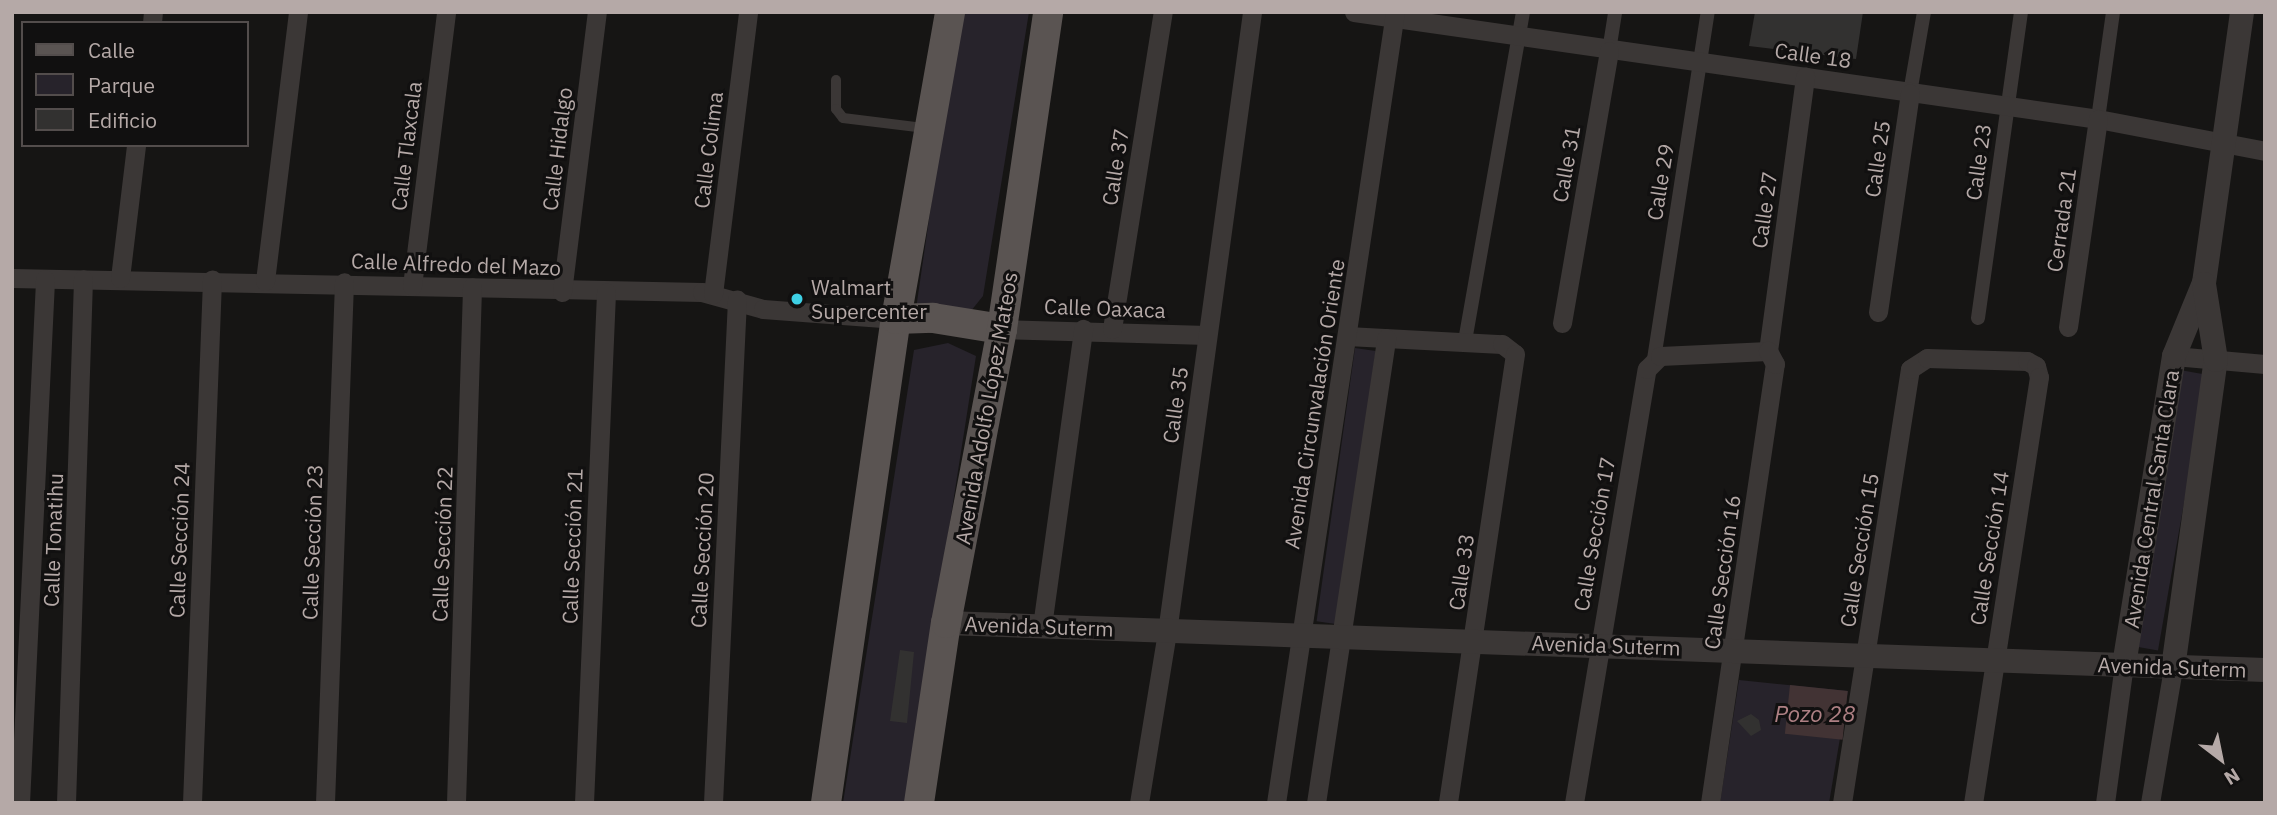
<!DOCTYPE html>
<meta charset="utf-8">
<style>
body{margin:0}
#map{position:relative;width:2277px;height:815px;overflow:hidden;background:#161514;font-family:"IBM Plex Sans",sans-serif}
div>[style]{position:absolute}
.green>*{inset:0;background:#27232b;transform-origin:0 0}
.water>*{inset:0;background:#423334;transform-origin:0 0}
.building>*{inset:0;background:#323130}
.service>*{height:10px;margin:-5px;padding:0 5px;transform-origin:5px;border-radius:5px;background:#3b3736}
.pedestrian>*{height:14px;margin:-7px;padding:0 7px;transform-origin:7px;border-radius:7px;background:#3b3736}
.minor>*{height:19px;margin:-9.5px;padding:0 9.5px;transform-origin:9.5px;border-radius:9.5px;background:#3b3736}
.tertiary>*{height:24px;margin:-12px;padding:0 12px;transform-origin:12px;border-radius:12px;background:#3b3736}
.primary>*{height:30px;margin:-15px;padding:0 15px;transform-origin:15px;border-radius:15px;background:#5a5452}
.dots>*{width:19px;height:19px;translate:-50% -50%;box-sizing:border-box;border:4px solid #111010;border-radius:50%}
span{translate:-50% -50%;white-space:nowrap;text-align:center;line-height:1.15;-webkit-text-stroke:6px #111010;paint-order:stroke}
.street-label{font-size:21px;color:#b5a9a7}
.poi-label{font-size:21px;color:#b5a9a7}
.left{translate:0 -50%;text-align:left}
.water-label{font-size:23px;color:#ae8084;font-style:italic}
.frame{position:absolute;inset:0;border:14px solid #b5a9a7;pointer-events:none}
.legend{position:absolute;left:21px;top:21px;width:228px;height:126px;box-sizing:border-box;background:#111010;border:2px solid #534d4c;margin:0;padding:9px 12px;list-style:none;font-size:21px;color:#b5a9a7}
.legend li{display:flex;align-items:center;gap:14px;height:35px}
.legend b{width:35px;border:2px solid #534d4c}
.north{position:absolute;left:2186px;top:724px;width:70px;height:70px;-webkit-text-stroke:5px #111010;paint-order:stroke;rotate:148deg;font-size:19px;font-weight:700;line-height:28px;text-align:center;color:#b5a9a7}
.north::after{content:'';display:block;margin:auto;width:24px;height:32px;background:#b5a9a7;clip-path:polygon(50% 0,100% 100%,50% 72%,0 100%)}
</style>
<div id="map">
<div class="green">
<i style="clip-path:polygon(959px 12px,1029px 12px,983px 296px,958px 327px,916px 309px)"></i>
<i style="clip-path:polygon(948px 343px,976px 356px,906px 803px,843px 803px,914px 350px)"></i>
<i style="left:1355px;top:348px;width:21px;height:276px;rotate:8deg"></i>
<i style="left:2180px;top:370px;width:27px;height:280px;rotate:10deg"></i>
<i style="clip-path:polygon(1739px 680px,1848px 691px,1829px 803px,1720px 803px)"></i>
</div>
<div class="water">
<i style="left:1790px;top:685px;width:58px;height:49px;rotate:6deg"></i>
</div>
<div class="building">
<i style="clip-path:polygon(1755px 12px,1863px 12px,1856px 59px,1749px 46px)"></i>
<i style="clip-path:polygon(900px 650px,914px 652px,907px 723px,890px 721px)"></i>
<i style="clip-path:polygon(1751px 714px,1759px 720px,1761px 730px,1751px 736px,1737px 721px)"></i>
</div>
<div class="service">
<i style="left:836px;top:80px;width:29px;rotate:90deg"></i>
<i style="left:836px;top:109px;width:11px;rotate:52deg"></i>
<i style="left:843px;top:118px;width:83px;rotate:7deg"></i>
</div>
<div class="pedestrian">
<i style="left:1609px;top:51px;width:39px;rotate:-81deg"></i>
<i style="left:1910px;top:93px;width:82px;rotate:-80.2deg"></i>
<i style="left:2098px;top:119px;width:108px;rotate:-82deg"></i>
<i style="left:1978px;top:318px;width:309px;rotate:-82deg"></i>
<i style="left:1465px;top:341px;width:334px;rotate:-80deg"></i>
<i style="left:1654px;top:359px;width:351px;rotate:-81.2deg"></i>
</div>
<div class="minor">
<i style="left:1354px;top:12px;width:752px;rotate:8.18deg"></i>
<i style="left:2098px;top:119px;width:170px;rotate:10.8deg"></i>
<i style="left:152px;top:23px;width:11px;rotate:-85deg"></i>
<i style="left:12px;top:278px;width:690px;rotate:1.16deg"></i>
<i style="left:702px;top:292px;width:63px;rotate:15.6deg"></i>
<i style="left:763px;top:309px;width:133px;rotate:4.3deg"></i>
<i style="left:120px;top:278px;width:134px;rotate:-83.1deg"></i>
<i style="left:265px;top:281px;width:271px;rotate:-83deg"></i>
<i style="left:412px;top:286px;width:276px;rotate:-82.9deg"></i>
<i style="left:562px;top:292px;width:282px;rotate:-82.9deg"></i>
<i style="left:713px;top:294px;width:284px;rotate:-82.9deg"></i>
<i style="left:1878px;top:312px;width:221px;rotate:-81.7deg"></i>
<i style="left:1562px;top:323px;width:276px;rotate:-80.2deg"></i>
<i style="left:2068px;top:327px;width:210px;rotate:-81.8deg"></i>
<i style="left:1002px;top:329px;width:205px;rotate:1.7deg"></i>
<i style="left:1112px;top:329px;width:321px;rotate:-80.9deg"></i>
<i style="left:1347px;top:336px;width:155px;rotate:3deg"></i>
<i style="left:1502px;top:344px;width:16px;rotate:38deg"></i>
<i style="left:1515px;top:354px;width:454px;rotate:98.5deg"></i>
<i style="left:1768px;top:351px;width:277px;rotate:-82.3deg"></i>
<i style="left:2174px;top:356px;width:91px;rotate:5deg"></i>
<i style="left:1042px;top:626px;width:300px;rotate:-82.1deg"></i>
<i style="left:20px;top:803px;width:524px;rotate:-87.26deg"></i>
<i style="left:66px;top:803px;width:524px;rotate:-88.14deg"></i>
<i style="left:192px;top:803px;width:524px;rotate:-87.81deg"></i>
<i style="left:325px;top:803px;width:521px;rotate:-87.91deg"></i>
<i style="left:456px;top:803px;width:516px;rotate:-88.22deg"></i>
<i style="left:584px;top:803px;width:511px;rotate:-87.53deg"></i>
<i style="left:713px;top:803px;width:504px;rotate:-87.27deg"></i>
<i style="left:1139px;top:803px;width:173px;rotate:-80.7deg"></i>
<i style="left:1167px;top:632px;width:626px;rotate:-82.19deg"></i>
<i style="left:1276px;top:803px;width:800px;rotate:-81.44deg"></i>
<i style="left:1316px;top:803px;width:470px;rotate:-81.4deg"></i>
<i style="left:1574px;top:803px;width:440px;rotate:-80.5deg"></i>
<i style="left:1647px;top:369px;width:18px;rotate:-45deg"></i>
<i style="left:1660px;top:356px;width:108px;rotate:-2.7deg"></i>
<i style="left:1710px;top:803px;width:444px;rotate:-81.6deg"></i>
<i style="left:1775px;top:364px;width:15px;rotate:-118deg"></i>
<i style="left:1842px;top:803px;width:439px;rotate:-81.1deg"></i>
<i style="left:1910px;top:369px;width:20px;rotate:-33deg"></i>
<i style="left:1927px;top:358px;width:100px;rotate:1.7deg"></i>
<i style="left:2027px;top:361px;width:10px;rotate:29deg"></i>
<i style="left:2036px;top:366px;width:11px;rotate:75deg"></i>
<i style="left:2039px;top:377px;width:431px;rotate:98.8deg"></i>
<i style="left:2105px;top:803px;width:139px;rotate:-82.2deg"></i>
<i style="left:2150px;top:803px;width:137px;rotate:-80.3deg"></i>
</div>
<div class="tertiary">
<i style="left:946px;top:623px;width:1320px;rotate:2.04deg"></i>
<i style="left:2124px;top:665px;width:313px;rotate:-80.8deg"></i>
<i style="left:2174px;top:356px;width:79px;rotate:-67.7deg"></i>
<i style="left:2204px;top:283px;width:274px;rotate:-82deg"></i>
<i style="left:2173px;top:668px;width:311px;rotate:-82.1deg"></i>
<i style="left:2216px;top:360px;width:77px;rotate:-99deg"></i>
</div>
<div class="primary">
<i style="left:896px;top:319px;width:37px;rotate:-2deg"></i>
<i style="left:933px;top:318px;width:70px;rotate:9.1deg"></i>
<i style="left:826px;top:803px;width:489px;rotate:-81.8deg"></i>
<i style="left:896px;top:319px;width:312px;rotate:-80deg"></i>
<i style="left:919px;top:803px;width:182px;rotate:-81.5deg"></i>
<i style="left:946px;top:623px;width:299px;rotate:-79.2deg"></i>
<i style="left:1002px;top:329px;width:320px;rotate:-81.7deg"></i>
</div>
<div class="dots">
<i style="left:797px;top:299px;background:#3ed0e5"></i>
</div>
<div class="street-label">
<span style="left:1813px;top:55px;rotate:8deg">Calle 18</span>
<span style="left:406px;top:146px;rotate:-83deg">Calle Tlaxcala</span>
<span style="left:557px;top:149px;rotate:-83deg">Calle Hidalgo</span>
<span style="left:708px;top:150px;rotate:-83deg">Calle Colima</span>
<span style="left:1877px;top:159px;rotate:-82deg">Calle 25</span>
<span style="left:1978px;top:162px;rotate:-82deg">Calle 23</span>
<span style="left:1566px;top:164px;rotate:-80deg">Calle 31</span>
<span style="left:1115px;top:167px;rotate:-81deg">Calle 37</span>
<span style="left:1660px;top:182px;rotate:-81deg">Calle 29</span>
<span style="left:1764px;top:210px;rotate:-82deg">Calle 27</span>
<span style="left:2061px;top:220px;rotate:-82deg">Cerrada 21</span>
<span style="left:456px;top:264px;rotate:2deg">Calle Alfredo del Mazo</span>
<span style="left:1105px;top:308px;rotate:2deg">Calle Oaxaca</span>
<span style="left:1314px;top:404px;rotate:-81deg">Avenida Circunvalación Oriente</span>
<span style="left:1175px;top:405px;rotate:-82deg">Calle 35</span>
<span style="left:986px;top:408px;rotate:-80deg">Avenida Adolfo López Mateos</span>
<span style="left:2151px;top:499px;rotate:-81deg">Avenida Central Santa Clara</span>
<span style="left:1594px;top:534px;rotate:-80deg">Calle Sección 17</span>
<span style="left:53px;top:540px;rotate:-88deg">Calle Tonatihu</span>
<span style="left:179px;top:540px;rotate:-88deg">Calle Sección 24</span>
<span style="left:312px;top:542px;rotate:-88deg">Calle Sección 23</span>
<span style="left:442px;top:544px;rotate:-88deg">Calle Sección 22</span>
<span style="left:572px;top:546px;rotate:-88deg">Calle Sección 21</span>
<span style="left:1989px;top:548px;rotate:-81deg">Calle Sección 14</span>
<span style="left:702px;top:550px;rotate:-87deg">Calle Sección 20</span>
<span style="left:1859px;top:550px;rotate:-81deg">Calle Sección 15</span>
<span style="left:1461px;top:572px;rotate:-82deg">Calle 33</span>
<span style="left:1722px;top:572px;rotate:-82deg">Calle Sección 16</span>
<span style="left:1039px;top:626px;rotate:2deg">Avenida Suterm</span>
<span style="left:1606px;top:645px;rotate:2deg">Avenida Suterm</span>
<span style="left:2172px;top:667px;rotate:2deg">Avenida Suterm</span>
</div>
<div class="poi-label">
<span class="left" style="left:811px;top:299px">Walmart<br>Supercenter</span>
</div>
<div class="water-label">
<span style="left:1815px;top:713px">Pozo 28</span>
</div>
<div class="frame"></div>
<ul class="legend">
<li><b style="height:9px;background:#5a5452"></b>Calle</li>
<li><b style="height:19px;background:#27232b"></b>Parque</li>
<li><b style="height:19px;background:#323130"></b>Edificio</li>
</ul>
<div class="north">N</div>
</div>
